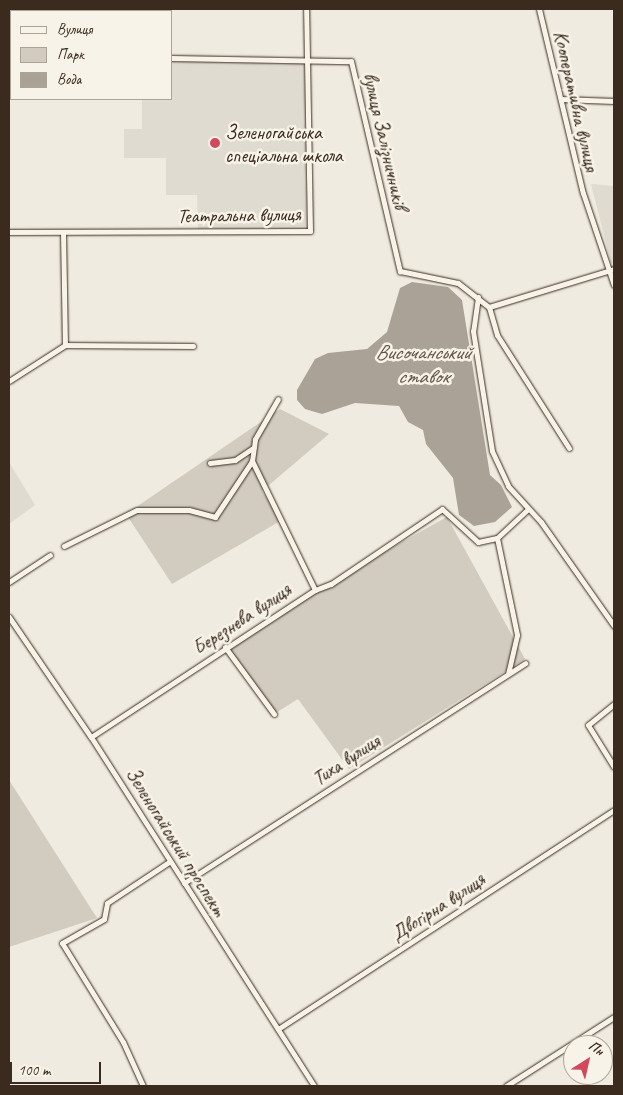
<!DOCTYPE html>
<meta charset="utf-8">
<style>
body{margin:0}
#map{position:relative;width:623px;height:1095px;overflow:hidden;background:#efebe0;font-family:Caveat,sans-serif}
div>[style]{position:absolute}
.built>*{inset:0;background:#e0dbd0}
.green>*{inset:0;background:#d1cbc0}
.water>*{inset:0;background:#aaa296}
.roads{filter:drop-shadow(0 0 1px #3b2a1e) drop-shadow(0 0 1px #3b2a1e)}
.street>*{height:5px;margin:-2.5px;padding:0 2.5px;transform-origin:2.5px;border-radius:2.5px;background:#f7f3e8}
.dots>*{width:14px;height:14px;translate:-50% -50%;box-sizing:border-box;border:2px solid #f7f3e8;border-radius:50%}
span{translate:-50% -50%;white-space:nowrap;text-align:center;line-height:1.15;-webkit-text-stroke:5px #f7f3e8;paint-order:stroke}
.street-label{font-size:20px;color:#3b2a1e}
.poi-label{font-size:20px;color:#3b2a1e}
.left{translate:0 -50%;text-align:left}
.water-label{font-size:21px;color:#625448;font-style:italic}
.frame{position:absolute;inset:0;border:10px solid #3b2a1e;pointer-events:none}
.legend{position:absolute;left:10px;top:10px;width:162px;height:90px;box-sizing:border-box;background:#f7f3e8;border:1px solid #aca397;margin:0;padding:6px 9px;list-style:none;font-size:15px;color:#3b2a1e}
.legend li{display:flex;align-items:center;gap:10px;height:25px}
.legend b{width:25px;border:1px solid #aca397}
.north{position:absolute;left:563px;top:1035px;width:50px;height:50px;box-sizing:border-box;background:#f7f3e8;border:1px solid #aca397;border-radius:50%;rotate:35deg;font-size:14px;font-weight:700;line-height:20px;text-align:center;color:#3b2a1e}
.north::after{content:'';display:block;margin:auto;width:18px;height:22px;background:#d1495b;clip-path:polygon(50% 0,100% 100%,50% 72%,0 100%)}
.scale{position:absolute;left:10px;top:1062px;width:91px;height:22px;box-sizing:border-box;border:2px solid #3b2a1e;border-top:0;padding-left:6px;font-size:15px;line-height:18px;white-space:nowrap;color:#3b2a1e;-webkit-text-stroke:4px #f7f3e8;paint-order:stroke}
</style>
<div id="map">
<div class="built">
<i style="clip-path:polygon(305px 59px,307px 229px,198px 229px,197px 195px,166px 195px,166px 158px,124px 158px,124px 129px,142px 129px,142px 99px,171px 99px,171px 60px)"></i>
<i style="clip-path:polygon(591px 184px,614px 186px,614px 263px,611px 263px)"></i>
<i style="clip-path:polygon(9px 462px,35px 505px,9px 524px)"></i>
</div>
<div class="green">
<i style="clip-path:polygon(280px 409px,329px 434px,262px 491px,282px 520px,172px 584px,126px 514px)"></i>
<i style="clip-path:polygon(447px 517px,525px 659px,349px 769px,298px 699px,274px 714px,225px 647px,315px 590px)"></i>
<i style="clip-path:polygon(9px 780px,97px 918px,9px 947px)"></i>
</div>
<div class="water">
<i style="clip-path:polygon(412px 282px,448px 287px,462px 300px,490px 475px,501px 485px,512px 507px,495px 522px,474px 526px,459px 515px,453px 478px,426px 444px,423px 430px,408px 422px,399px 406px,355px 403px,322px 414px,305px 409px,297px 400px,297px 390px,315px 359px,328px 353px,367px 349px,387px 332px,400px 288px)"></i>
</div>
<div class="roads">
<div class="street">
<i style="left:539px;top:9px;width:189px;rotate:76.6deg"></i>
<i style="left:583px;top:193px;width:97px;rotate:71.4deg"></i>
<i style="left:171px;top:58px;width:180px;rotate:1deg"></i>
<i style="left:351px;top:61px;width:216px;rotate:76.9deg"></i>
<i style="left:400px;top:271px;width:59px;rotate:11.7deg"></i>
<i style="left:458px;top:283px;width:39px;rotate:38deg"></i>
<i style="left:489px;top:307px;width:29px;rotate:74deg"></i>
<i style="left:497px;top:335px;width:134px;rotate:57.5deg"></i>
<i style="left:9px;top:59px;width:2px"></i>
<i style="left:561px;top:99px;width:53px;rotate:2.2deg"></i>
<i style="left:9px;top:232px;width:301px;rotate:-0.2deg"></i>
<i style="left:310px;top:231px;width:222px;rotate:-91deg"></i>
<i style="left:63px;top:232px;width:113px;rotate:89deg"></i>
<i style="left:478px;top:297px;width:34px;rotate:98deg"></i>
<i style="left:473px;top:331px;width:121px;rotate:81deg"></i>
<i style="left:492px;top:451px;width:38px;rotate:65deg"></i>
<i style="left:508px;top:486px;width:49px;rotate:47.5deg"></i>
<i style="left:541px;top:522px;width:127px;rotate:54.9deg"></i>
<i style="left:489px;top:307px;width:131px;rotate:-16.9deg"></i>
<i style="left:9px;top:381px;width:67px;rotate:-32.7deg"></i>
<i style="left:65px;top:345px;width:128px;rotate:0.4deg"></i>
<i style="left:210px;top:463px;width:25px;rotate:-7deg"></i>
<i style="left:235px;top:460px;width:22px;rotate:-34deg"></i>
<i style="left:497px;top:538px;width:99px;rotate:78.3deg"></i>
<i style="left:517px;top:635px;width:39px;rotate:103deg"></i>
<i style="left:64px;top:546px;width:81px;rotate:-26.3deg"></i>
<i style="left:137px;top:510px;width:52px"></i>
<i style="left:189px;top:510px;width:27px;rotate:15deg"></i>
<i style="left:215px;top:517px;width:67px;rotate:-56.5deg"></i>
<i style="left:252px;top:461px;width:22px;rotate:-82deg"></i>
<i style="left:255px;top:439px;width:46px;rotate:-60.1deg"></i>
<i style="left:9px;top:582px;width:49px;rotate:-33.4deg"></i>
<i style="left:315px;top:590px;width:17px;rotate:-21deg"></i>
<i style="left:331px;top:584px;width:134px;rotate:-34deg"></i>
<i style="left:442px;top:509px;width:49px;rotate:42.5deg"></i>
<i style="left:478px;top:542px;width:19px;rotate:-12deg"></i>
<i style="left:497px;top:538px;width:41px;rotate:-43deg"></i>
<i style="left:9px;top:617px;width:145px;rotate:55.7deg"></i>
<i style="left:91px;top:737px;width:414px;rotate:57.4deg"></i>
<i style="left:225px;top:647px;width:83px;rotate:53.8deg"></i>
<i style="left:614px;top:704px;width:33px;rotate:141deg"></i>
<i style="left:588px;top:725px;width:49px;rotate:58.2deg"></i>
<i style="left:91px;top:737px;width:268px;rotate:-33.3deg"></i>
<i style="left:315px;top:590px;width:144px;rotate:-116deg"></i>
<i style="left:184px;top:883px;width:406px;rotate:-32.8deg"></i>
<i style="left:278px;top:1029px;width:401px;rotate:-33.1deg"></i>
<i style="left:143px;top:1086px;width:48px;rotate:-114.4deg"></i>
<i style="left:123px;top:1042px;width:116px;rotate:-121.6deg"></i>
<i style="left:62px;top:943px;width:48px;rotate:-29.7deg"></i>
<i style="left:104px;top:919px;width:16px;rotate:-79deg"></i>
<i style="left:107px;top:903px;width:74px;rotate:-33.5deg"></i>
<i style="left:506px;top:1086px;width:128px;rotate:-32.6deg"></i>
</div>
</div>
<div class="dots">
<i style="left:215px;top:143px;background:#d1495b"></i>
</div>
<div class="street-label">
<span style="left:576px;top:101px;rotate:77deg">Кооперативна вулиця</span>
<span style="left:385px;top:141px;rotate:77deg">вулиця Залізничників</span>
<span style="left:239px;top:215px;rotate:-1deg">Театральна вулиця</span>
<span style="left:242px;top:619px;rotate:-33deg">Березнева вулиця</span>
<span style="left:346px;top:760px;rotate:-33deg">Тиха вулиця</span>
<span style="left:176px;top:842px;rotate:58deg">Зеленогайський проспект</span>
<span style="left:438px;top:907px;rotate:-33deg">Двогірна вулиця</span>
</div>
<div class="poi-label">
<span class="left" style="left:225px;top:144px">Зеленогайська<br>спеціальна школа</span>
</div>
<div class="water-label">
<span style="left:423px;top:364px">Височанський<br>ставок</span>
</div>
<div class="frame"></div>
<ul class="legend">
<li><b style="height:6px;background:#f7f3e8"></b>Вулиця</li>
<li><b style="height:14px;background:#d1cbc0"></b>Парк</li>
<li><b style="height:14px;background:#aaa296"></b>Вода</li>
</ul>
<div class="north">Пн</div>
<div class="scale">100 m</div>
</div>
